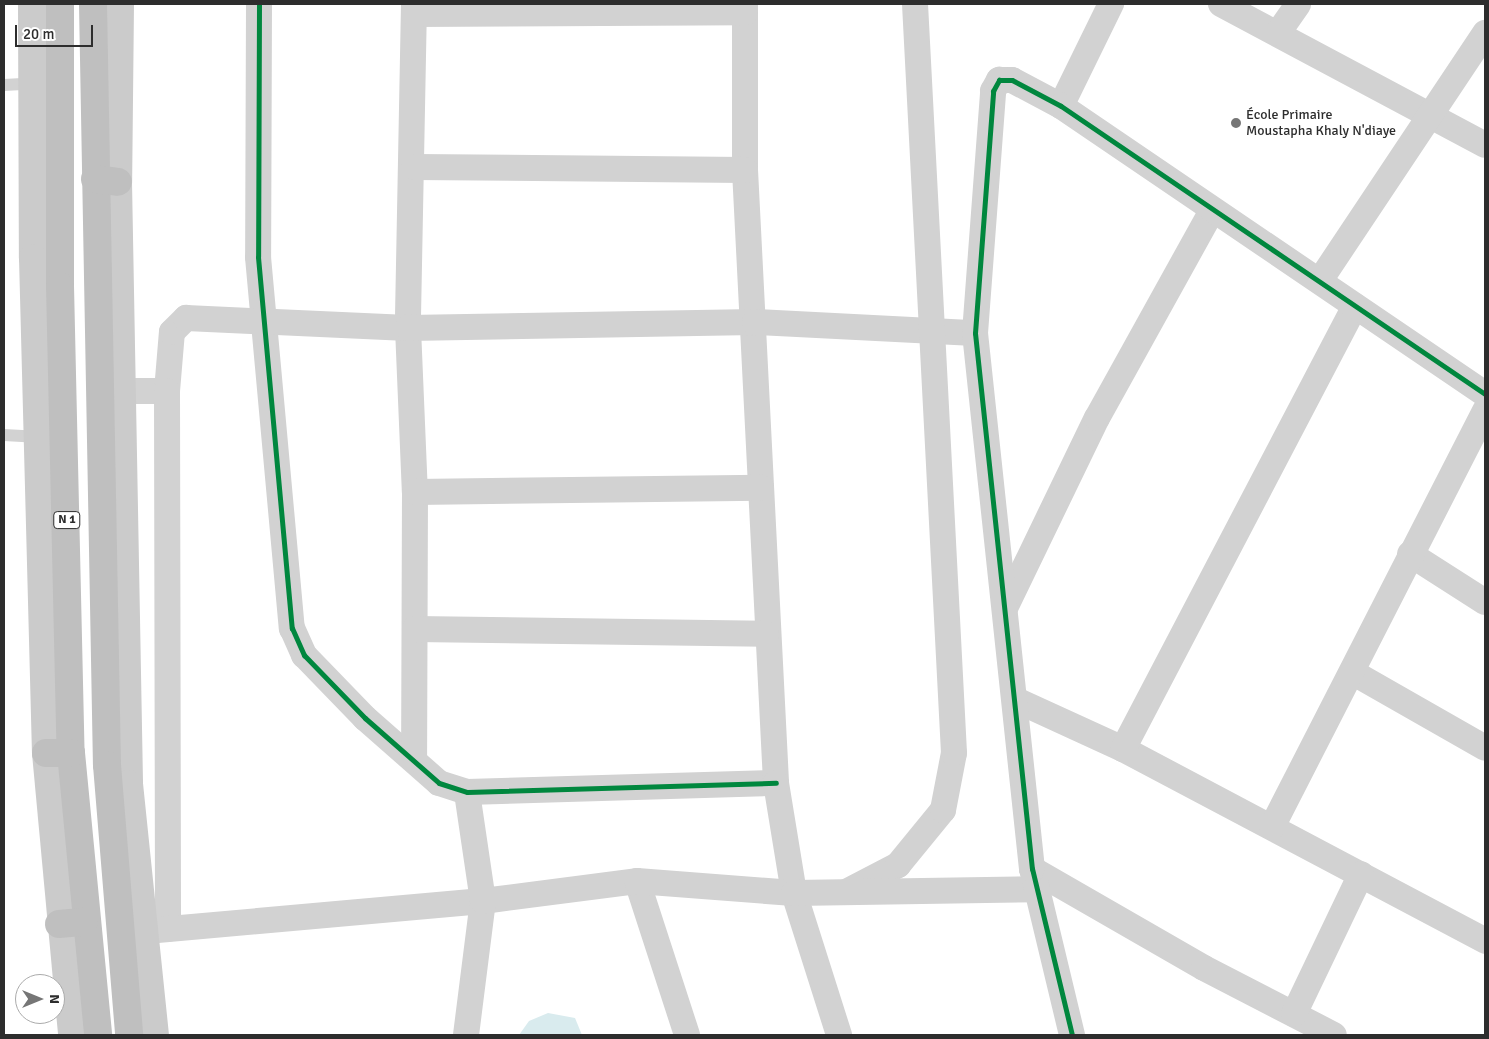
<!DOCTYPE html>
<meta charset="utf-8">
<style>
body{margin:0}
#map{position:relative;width:1489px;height:1039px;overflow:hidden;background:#fff;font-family:Signika,sans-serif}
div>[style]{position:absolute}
.water>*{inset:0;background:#d9ebee}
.lane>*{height:12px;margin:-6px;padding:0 6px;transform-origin:6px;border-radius:6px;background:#d2d2d2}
.street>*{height:26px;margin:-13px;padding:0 13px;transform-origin:13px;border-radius:13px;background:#d2d2d2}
.secondary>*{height:28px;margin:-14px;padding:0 14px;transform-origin:14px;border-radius:14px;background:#cbcbcb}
.highway>*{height:28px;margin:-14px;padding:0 14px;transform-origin:14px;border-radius:14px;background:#bfbfbf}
.cycleway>*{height:5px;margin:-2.5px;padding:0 2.5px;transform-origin:2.5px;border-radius:2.5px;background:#00873e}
.dots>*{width:14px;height:14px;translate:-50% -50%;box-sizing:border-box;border:2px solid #fff;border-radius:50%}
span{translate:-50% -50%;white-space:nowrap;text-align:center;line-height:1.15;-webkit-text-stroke:5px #fff;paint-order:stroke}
.shield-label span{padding:1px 4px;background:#fff;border:1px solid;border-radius:4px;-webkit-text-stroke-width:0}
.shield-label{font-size:12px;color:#2d2d2d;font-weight:700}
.poi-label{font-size:14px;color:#2d2d2d}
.left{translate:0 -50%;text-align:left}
.frame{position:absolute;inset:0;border:5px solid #2d2d2d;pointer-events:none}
.north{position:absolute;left:15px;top:974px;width:50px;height:50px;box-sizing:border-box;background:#fff;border:1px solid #ababab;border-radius:50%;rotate:90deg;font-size:14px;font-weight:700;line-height:20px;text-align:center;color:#2d2d2d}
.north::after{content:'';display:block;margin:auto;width:18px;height:22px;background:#767676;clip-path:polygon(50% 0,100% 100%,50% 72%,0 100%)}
.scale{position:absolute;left:15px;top:25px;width:78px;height:22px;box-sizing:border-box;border:2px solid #2d2d2d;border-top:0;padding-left:6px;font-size:15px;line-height:18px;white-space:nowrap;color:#2d2d2d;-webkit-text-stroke:4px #fff;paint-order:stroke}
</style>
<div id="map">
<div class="water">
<i style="clip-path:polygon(548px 1013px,575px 1018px,582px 1035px,519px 1035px,529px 1021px)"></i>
</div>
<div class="lane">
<i style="left:4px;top:85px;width:55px;rotate:-3.1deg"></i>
<i style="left:4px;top:435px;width:36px;rotate:3deg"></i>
</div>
<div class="street">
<i style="left:259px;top:4px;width:253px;rotate:90.2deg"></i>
<i style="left:258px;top:257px;width:373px;rotate:84.8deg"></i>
<i style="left:292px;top:628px;width:30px;rotate:66deg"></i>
<i style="left:304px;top:655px;width:88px;rotate:45.9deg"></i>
<i style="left:365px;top:718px;width:98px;rotate:41.3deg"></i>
<i style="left:439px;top:783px;width:29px;rotate:18deg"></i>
<i style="left:467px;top:792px;width:309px;rotate:-1.7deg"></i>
<i style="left:414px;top:4px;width:324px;rotate:91.1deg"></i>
<i style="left:408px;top:328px;width:164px;rotate:87.6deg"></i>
<i style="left:415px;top:492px;width:267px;rotate:90.2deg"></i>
<i style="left:745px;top:4px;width:166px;rotate:90deg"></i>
<i style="left:745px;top:170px;width:614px;rotate:87.1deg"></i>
<i style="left:776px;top:783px;width:111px;rotate:80.7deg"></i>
<i style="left:794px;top:893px;width:149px;rotate:72.4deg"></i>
<i style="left:1221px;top:4px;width:299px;rotate:28.1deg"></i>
<i style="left:414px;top:14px;width:331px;rotate:-0.3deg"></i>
<i style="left:1278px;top:33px;width:35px;rotate:-55deg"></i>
<i style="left:1061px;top:106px;width:114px;rotate:-63.9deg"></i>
<i style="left:414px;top:167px;width:331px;rotate:0.5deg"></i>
<i style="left:1321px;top:279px;width:296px;rotate:-56.3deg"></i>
<i style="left:124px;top:391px;width:43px"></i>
<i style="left:167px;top:391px;width:59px;rotate:-85.2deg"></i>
<i style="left:172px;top:332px;width:20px;rotate:-45deg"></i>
<i style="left:186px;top:318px;width:222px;rotate:2.6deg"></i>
<i style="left:408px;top:328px;width:347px;rotate:-1deg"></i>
<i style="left:755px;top:322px;width:220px;rotate:2.9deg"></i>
<i style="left:167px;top:391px;width:538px;rotate:89.89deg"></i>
<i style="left:415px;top:492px;width:346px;rotate:-0.7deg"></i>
<i style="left:1410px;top:554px;width:89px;rotate:32.6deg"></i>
<i style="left:1005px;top:608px;width:211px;rotate:-64.2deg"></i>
<i style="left:1097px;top:418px;width:235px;rotate:-61deg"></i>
<i style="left:415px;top:629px;width:351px;rotate:0.8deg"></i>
<i style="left:1352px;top:672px;width:153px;rotate:29.7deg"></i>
<i style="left:1016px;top:700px;width:118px;rotate:24.6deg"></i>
<i style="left:1123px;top:749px;width:410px;rotate:27.9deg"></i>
<i style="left:1123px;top:749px;width:500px;rotate:-62.36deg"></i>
<i style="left:1272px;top:827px;width:468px;rotate:-62.9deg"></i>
<i style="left:1032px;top:869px;width:198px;rotate:29.9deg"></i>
<i style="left:1204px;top:968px;width:146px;rotate:27.3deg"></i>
<i style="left:637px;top:881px;width:162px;rotate:72deg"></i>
<i style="left:846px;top:892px;width:59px;rotate:-27.4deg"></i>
<i style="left:898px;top:865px;width:71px;rotate:-50.7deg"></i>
<i style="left:943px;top:810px;width:58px;rotate:-79.1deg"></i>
<i style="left:954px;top:753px;width:750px;rotate:-92.98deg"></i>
<i style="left:124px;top:933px;width:360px;rotate:-5.1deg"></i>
<i style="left:483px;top:901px;width:155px;rotate:-7.4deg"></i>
<i style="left:637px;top:881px;width:157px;rotate:4.4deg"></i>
<i style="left:794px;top:893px;width:243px;rotate:-0.9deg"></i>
<i style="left:1294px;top:1014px;width:155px;rotate:-64.4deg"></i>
<i style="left:466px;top:1035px;width:135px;rotate:-82.8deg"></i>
<i style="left:483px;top:901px;width:110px;rotate:-98.4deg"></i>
<i style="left:1072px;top:1035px;width:171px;rotate:-103.5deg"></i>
<i style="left:1032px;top:869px;width:539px;rotate:-96.07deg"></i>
<i style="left:975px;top:333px;width:243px;rotate:-85.7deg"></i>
<i style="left:993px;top:91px;width:13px;rotate:-61deg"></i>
<i style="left:999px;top:80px;width:13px"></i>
<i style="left:1012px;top:80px;width:55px;rotate:28deg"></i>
<i style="left:1061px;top:106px;width:513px;rotate:34.19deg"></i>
</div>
<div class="secondary">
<i style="left:32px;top:4px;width:254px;rotate:89.8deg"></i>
<i style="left:33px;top:258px;width:495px;rotate:88.5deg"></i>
<i style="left:46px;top:753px;width:283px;rotate:84.7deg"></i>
<i style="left:120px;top:4px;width:178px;rotate:90.6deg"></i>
<i style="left:118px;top:182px;width:602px;rotate:88.95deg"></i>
<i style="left:129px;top:784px;width:252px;rotate:84.1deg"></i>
</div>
<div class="highway">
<i style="left:60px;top:4px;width:282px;rotate:90deg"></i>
<i style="left:60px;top:286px;width:467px;rotate:88.7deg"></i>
<i style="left:71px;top:753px;width:283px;rotate:84.5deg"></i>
<i style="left:93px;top:4px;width:761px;rotate:88.95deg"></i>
<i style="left:107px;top:765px;width:271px;rotate:85.3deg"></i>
<i style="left:95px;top:179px;width:23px;rotate:7deg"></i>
<i style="left:46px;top:753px;width:25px"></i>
<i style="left:59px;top:924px;width:25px;rotate:-5deg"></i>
</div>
<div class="cycleway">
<i style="left:259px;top:4px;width:253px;rotate:90.2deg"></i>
<i style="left:258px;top:257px;width:373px;rotate:84.8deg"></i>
<i style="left:292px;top:628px;width:30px;rotate:66deg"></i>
<i style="left:304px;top:655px;width:88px;rotate:45.9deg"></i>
<i style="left:365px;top:718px;width:98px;rotate:41.3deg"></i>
<i style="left:439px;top:783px;width:29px;rotate:18deg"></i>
<i style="left:467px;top:792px;width:309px;rotate:-1.7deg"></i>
<i style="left:1072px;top:1035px;width:171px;rotate:-103.5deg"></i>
<i style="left:1032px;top:869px;width:539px;rotate:-96.07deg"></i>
<i style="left:975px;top:333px;width:243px;rotate:-85.7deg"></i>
<i style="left:993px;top:91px;width:13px;rotate:-61deg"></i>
<i style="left:999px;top:80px;width:13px"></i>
<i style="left:1012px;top:80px;width:55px;rotate:28deg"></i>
<i style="left:1061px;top:106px;width:513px;rotate:34.19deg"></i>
</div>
<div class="dots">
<i style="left:1236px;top:123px;background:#767676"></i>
</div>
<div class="shield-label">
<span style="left:67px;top:520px">N 1</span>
</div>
<div class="poi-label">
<span class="left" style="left:1246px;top:123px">École Primaire<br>Moustapha Khaly N'diaye</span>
</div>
<div class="frame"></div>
<div class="north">N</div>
<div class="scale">20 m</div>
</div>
